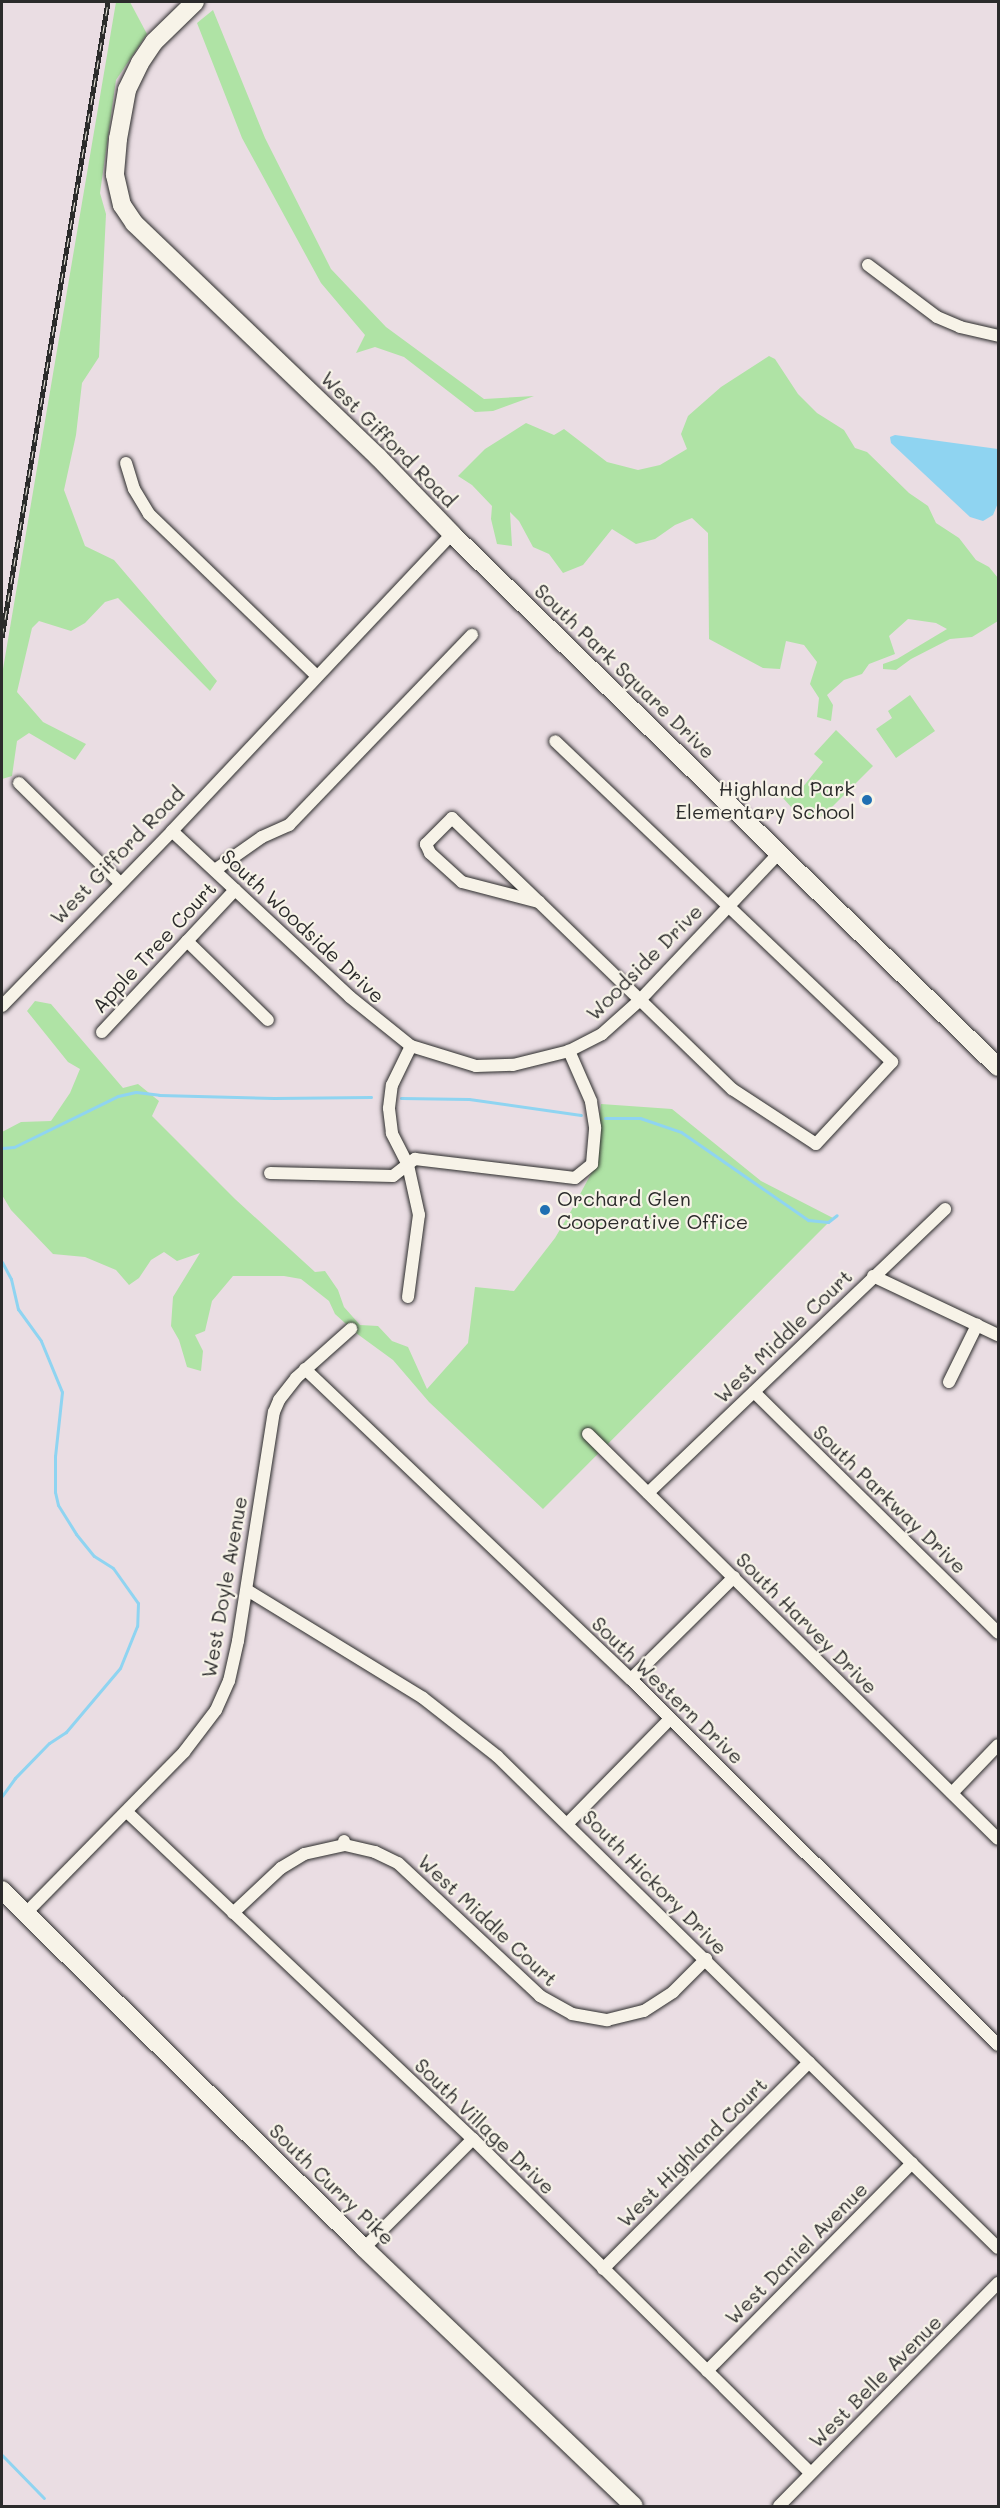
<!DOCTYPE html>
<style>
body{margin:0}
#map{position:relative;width:1000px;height:2508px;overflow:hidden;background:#eadde3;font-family:Mali,sans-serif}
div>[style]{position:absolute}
.green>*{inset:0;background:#afe3a5}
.water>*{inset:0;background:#8fd4f1}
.stream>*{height:3px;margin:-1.5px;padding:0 1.5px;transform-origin:1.5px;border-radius:1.5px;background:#8fd4f1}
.roads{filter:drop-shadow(0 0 2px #2b2b2b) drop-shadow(0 0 2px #2b2b2b)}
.street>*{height:12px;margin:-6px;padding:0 6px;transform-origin:6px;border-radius:6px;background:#f7f3e8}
.secondary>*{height:18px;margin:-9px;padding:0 9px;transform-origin:9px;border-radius:9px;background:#f7f3e8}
.rail>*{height:5px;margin-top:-2.5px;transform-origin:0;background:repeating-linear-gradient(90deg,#f7f3e8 0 9px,#2b2b2b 0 18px);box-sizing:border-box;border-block:2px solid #2b2b2b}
.dots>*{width:16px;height:16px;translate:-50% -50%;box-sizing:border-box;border:3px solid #f7f3e8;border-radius:50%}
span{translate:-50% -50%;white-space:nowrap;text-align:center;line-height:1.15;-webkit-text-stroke:4.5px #f7f3e8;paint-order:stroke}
.street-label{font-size:20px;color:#2b2b2b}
.poi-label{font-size:20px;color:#2b2b2b}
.right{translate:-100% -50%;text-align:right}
.left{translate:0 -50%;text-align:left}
.frame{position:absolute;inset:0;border:3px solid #2b2b2b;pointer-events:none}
</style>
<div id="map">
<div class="green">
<i style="clip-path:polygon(116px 2px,130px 2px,147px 34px,116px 80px,100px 193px,106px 214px,99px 357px,82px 383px,76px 435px,64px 490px,85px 546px,114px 560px,217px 681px,210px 691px,118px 598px,105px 602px,85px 623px,71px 631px,39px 621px,32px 628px,17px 692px,43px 722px,86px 744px,75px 760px,29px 733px,17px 741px,12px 776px,2px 779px,2px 675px)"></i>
<i style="clip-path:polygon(213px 10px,265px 138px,331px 269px,386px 327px,484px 399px,534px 396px,493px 411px,475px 412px,404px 357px,375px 347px,356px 353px,365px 335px,321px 283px,242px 138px,197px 23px)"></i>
<i style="clip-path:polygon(769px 356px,775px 359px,798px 394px,817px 413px,844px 430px,855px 448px,867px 452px,909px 493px,928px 506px,936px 523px,959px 538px,976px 560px,989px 567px,998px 578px,998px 621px,972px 637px,950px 639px,911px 659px,896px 670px,883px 669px,883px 664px,897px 659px,947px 629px,936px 623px,908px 619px,889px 636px,895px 654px,869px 664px,862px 674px,844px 680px,827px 695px,833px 705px,831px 721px,817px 717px,819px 698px,810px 684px,817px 662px,804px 645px,786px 641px,780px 669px,763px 668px,709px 639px,708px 533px,692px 518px,675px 525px,655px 539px,636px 544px,612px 529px,583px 565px,563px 573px,549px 554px,533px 547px,519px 521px,510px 512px,512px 546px,497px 544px,491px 519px,492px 506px,472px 485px,458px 476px,485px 449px,526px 423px,554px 435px,564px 429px,607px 462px,638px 470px,660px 465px,687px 449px,681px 434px,688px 416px,721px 387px)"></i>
<i style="clip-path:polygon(910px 695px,935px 731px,896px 758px,876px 729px,892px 718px,888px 711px)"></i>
<i style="clip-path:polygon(836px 730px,873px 766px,823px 816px,802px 819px,783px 798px,789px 792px,798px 793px,823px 762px,814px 754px)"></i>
<i style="clip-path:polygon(35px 1001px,51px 1004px,123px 1088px,138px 1084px,159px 1101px,152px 1116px,235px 1199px,315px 1272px,325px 1271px,338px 1290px,344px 1307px,360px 1325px,378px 1326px,392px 1341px,408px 1347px,427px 1389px,468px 1343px,475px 1287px,514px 1291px,555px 1238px,571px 1211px,593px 1170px,601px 1104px,672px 1109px,761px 1181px,833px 1218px,543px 1509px,429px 1402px,393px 1360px,356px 1333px,335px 1314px,329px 1301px,301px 1279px,284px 1276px,233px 1276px,212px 1301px,205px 1331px,195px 1335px,203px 1351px,201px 1371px,187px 1367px,179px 1340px,171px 1326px,173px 1297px,200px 1253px,177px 1261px,164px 1252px,151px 1260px,139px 1278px,129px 1285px,116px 1270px,85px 1257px,53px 1254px,11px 1210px,2px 1195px,2px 1132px,21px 1122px,51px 1121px,70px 1093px,80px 1069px,68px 1062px,27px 1011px)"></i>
</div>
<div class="water">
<i style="clip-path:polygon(895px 435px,998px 449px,998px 503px,993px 515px,983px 521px,970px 517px,891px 443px,890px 437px)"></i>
</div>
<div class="stream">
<i style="left:401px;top:1098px;width:68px;rotate:0.8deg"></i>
<i style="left:469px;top:1099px;width:113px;rotate:8.1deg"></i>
<i style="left:605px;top:1118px;width:35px"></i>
<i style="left:640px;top:1118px;width:43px;rotate:18.9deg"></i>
<i style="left:681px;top:1132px;width:155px;rotate:34.7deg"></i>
<i style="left:808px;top:1220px;width:20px;rotate:6deg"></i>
<i style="left:828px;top:1222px;width:11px;rotate:-38deg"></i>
<i style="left:2px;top:1148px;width:12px;rotate:-5deg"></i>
<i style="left:14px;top:1147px;width:116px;rotate:-26.1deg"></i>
<i style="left:118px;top:1096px;width:18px;rotate:-13deg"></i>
<i style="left:136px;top:1092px;width:23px;rotate:7deg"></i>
<i style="left:159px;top:1095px;width:115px;rotate:1.5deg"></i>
<i style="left:274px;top:1098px;width:97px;rotate:-0.6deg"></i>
<i style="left:2px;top:1262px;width:19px;rotate:62deg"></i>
<i style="left:11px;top:1279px;width:31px;rotate:77deg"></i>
<i style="left:18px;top:1309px;width:39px;rotate:54deg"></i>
<i style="left:41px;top:1341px;width:55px;rotate:67.6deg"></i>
<i style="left:62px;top:1392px;width:64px;rotate:96.2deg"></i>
<i style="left:55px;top:1456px;width:36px;rotate:90deg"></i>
<i style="left:55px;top:1492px;width:13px;rotate:77deg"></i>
<i style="left:58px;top:1505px;width:34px;rotate:58deg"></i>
<i style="left:76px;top:1534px;width:28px;rotate:51deg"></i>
<i style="left:94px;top:1556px;width:22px;rotate:32deg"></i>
<i style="left:113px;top:1568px;width:43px;rotate:54.5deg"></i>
<i style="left:138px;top:1603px;width:23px;rotate:92deg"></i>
<i style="left:137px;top:1626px;width:45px;rotate:112deg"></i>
<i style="left:120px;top:1668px;width:84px;rotate:130.2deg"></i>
<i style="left:66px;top:1732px;width:20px;rotate:147deg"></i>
<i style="left:49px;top:1743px;width:49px;rotate:134.2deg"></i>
<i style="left:15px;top:1778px;width:22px;rotate:126deg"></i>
<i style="left:2px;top:2455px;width:60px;rotate:45.7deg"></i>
</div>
<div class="roads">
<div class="street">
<i style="left:868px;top:265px;width:86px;rotate:37deg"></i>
<i style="left:937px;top:317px;width:25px;rotate:23deg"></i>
<i style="left:960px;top:327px;width:39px;rotate:13deg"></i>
<i style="left:126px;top:463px;width:27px;rotate:73deg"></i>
<i style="left:134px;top:489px;width:29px;rotate:59deg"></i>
<i style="left:149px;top:514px;width:233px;rotate:44deg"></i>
<i style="left:19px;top:783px;width:142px;rotate:44.7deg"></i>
<i style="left:172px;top:831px;width:243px;rotate:43deg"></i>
<i style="left:350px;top:997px;width:78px;rotate:38.8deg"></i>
<i style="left:411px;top:1046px;width:68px;rotate:17.1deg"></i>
<i style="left:476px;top:1066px;width:37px;rotate:-2deg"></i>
<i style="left:513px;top:1065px;width:58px;rotate:-14deg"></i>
<i style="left:569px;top:1051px;width:37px;rotate:-27deg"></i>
<i style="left:602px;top:1034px;width:51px;rotate:-41.8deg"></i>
<i style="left:640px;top:1000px;width:202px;rotate:-46.6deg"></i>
<i style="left:215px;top:870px;width:57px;rotate:-35.1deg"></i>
<i style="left:262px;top:837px;width:30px;rotate:-24deg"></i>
<i style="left:289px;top:825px;width:264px;rotate:-46.1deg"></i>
<i style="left:539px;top:902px;width:121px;rotate:-136deg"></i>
<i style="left:452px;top:818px;width:37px;rotate:135deg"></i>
<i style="left:426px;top:844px;width:10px;rotate:66deg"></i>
<i style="left:430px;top:853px;width:43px;rotate:42.2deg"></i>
<i style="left:462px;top:882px;width:80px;rotate:14.6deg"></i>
<i style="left:539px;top:902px;width:269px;rotate:44.1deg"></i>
<i style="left:732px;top:1089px;width:100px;rotate:33.2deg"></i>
<i style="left:816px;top:1144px;width:112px;rotate:-47.2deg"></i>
<i style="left:892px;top:1062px;width:465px;rotate:-136.4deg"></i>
<i style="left:187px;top:941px;width:113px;rotate:44.3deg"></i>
<i style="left:2px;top:1006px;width:244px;rotate:-45.8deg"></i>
<i style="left:172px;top:831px;width:408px;rotate:-46.7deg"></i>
<i style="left:102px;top:1032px;width:195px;rotate:-46.9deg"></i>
<i style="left:270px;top:1173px;width:123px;rotate:1.4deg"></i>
<i style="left:393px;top:1176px;width:28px;rotate:-38deg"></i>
<i style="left:415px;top:1159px;width:161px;rotate:6.8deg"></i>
<i style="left:575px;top:1178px;width:22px;rotate:-39deg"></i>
<i style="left:592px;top:1164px;width:37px;rotate:-85deg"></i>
<i style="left:595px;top:1127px;width:26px;rotate:-99deg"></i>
<i style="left:591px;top:1101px;width:55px;rotate:-113.7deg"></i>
<i style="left:873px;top:1276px;width:138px;rotate:25.3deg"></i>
<i style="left:408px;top:1297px;width:83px;rotate:-82.4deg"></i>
<i style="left:419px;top:1215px;width:51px;rotate:-102.4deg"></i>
<i style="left:408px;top:1165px;width:36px;rotate:-117deg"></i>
<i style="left:392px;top:1133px;width:25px;rotate:-97deg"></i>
<i style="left:389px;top:1108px;width:23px;rotate:-83deg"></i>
<i style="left:392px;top:1085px;width:43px;rotate:-64deg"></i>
<i style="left:305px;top:1369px;width:450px;rotate:43.6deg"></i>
<i style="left:631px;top:1679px;width:518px;rotate:44.92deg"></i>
<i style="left:949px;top:1382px;width:64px;rotate:-63.8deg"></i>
<i style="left:754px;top:1392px;width:343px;rotate:44.6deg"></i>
<i style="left:588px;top:1434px;width:576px;rotate:44.65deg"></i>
<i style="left:648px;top:1493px;width:411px;rotate:-43.7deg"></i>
<i style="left:247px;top:1590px;width:206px;rotate:31.5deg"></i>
<i style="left:423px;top:1698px;width:94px;rotate:38.1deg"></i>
<i style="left:497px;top:1756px;width:702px;rotate:44.48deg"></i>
<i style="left:631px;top:1679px;width:145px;rotate:-44.7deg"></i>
<i style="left:952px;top:1793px;width:66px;rotate:-46.2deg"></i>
<i style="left:127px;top:1812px;width:476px;rotate:43.4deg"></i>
<i style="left:473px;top:2139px;width:475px;rotate:44.7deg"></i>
<i style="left:568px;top:1823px;width:146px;rotate:-45.6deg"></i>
<i style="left:345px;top:1845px;width:31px;rotate:13deg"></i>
<i style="left:375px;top:1852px;width:25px;rotate:26deg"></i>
<i style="left:398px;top:1863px;width:195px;rotate:43.1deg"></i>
<i style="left:540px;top:1996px;width:37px;rotate:29deg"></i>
<i style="left:572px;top:2014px;width:36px;rotate:10deg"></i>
<i style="left:607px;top:2020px;width:38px;rotate:-14deg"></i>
<i style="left:644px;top:2011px;width:35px;rotate:-33deg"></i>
<i style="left:673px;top:1992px;width:47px;rotate:-45deg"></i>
<i style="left:233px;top:1913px;width:66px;rotate:-43.2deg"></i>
<i style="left:281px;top:1868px;width:27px;rotate:-31deg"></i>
<i style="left:304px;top:1854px;width:42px;rotate:-12.4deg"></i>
<i style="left:345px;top:1845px;width:4px;rotate:-104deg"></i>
<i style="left:25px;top:1914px;width:227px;rotate:-45.5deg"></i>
<i style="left:184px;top:1752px;width:53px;rotate:-52.7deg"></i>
<i style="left:216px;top:1710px;width:32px;rotate:-66deg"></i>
<i style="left:229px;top:1681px;width:41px;rotate:-77.3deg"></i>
<i style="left:238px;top:1641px;width:232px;rotate:-81.1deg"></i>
<i style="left:274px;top:1412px;width:13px;rotate:-67deg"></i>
<i style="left:279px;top:1400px;width:28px;rotate:-52deg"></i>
<i style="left:296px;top:1378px;width:74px;rotate:-41.7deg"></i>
<i style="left:364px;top:2248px;width:154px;rotate:-45deg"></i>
<i style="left:603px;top:2269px;width:292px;rotate:-45.1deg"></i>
<i style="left:707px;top:2371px;width:292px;rotate:-45.4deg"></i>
<i style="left:779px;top:2506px;width:313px;rotate:-45.5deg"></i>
</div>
<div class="secondary">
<i style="left:195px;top:2px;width:57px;rotate:135.7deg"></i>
<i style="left:154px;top:42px;width:25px;rotate:124deg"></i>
<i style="left:140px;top:63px;width:30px;rotate:116deg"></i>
<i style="left:127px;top:90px;width:50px;rotate:100.4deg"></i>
<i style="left:118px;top:139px;width:36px;rotate:95deg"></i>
<i style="left:115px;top:175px;width:31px;rotate:77deg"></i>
<i style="left:122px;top:205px;width:22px;rotate:56deg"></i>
<i style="left:134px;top:223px;width:338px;rotate:43.8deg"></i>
<i style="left:378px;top:457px;width:107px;rotate:46.1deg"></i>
<i style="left:452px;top:534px;width:763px;rotate:44.31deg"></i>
<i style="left:2px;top:1890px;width:509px;rotate:44.68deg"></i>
<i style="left:364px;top:2248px;width:373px;rotate:43.7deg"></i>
</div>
</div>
<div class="rail">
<i style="left:2px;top:637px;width:644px;rotate:-80.52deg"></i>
</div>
<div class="dots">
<i style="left:867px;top:800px;background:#1f6fb2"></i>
<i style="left:545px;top:1210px;background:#1f6fb2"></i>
</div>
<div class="street-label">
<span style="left:389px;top:439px;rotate:45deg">West Gifford Road</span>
<span style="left:625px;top:671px;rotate:44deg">South Park Square Drive</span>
<span style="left:117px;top:855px;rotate:-46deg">West Gifford Road</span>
<span style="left:303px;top:926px;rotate:43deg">South Woodside Drive</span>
<span style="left:154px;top:947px;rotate:-47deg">Apple Tree Court</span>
<span style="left:644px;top:962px;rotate:-45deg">Woodside Drive</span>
<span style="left:783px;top:1336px;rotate:-44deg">West Middle Court</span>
<span style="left:890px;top:1499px;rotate:44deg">South Parkway Drive</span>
<span style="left:224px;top:1587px;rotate:-80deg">West Doyle Avenue</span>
<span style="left:807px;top:1623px;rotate:45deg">South Harvey Drive</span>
<span style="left:668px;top:1690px;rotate:44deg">South Western Drive</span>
<span style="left:655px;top:1882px;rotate:45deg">South Hickory Drive</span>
<span style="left:488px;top:1920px;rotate:43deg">West Middle Court</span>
<span style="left:485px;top:2126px;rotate:44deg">South Village Drive</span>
<span style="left:692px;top:2152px;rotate:-45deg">West Highland Court</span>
<span style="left:332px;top:2184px;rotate:44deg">South Curry Pike</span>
<span style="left:796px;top:2253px;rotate:-45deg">West Daniel Avenue</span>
<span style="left:875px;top:2381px;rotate:-45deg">West Belle Avenue</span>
</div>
<div class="poi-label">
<span class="right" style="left:855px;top:800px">Highland Park<br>Elementary School</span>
<span class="left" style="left:557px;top:1210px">Orchard Glen<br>Cooperative Office</span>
</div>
<div class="frame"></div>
</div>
